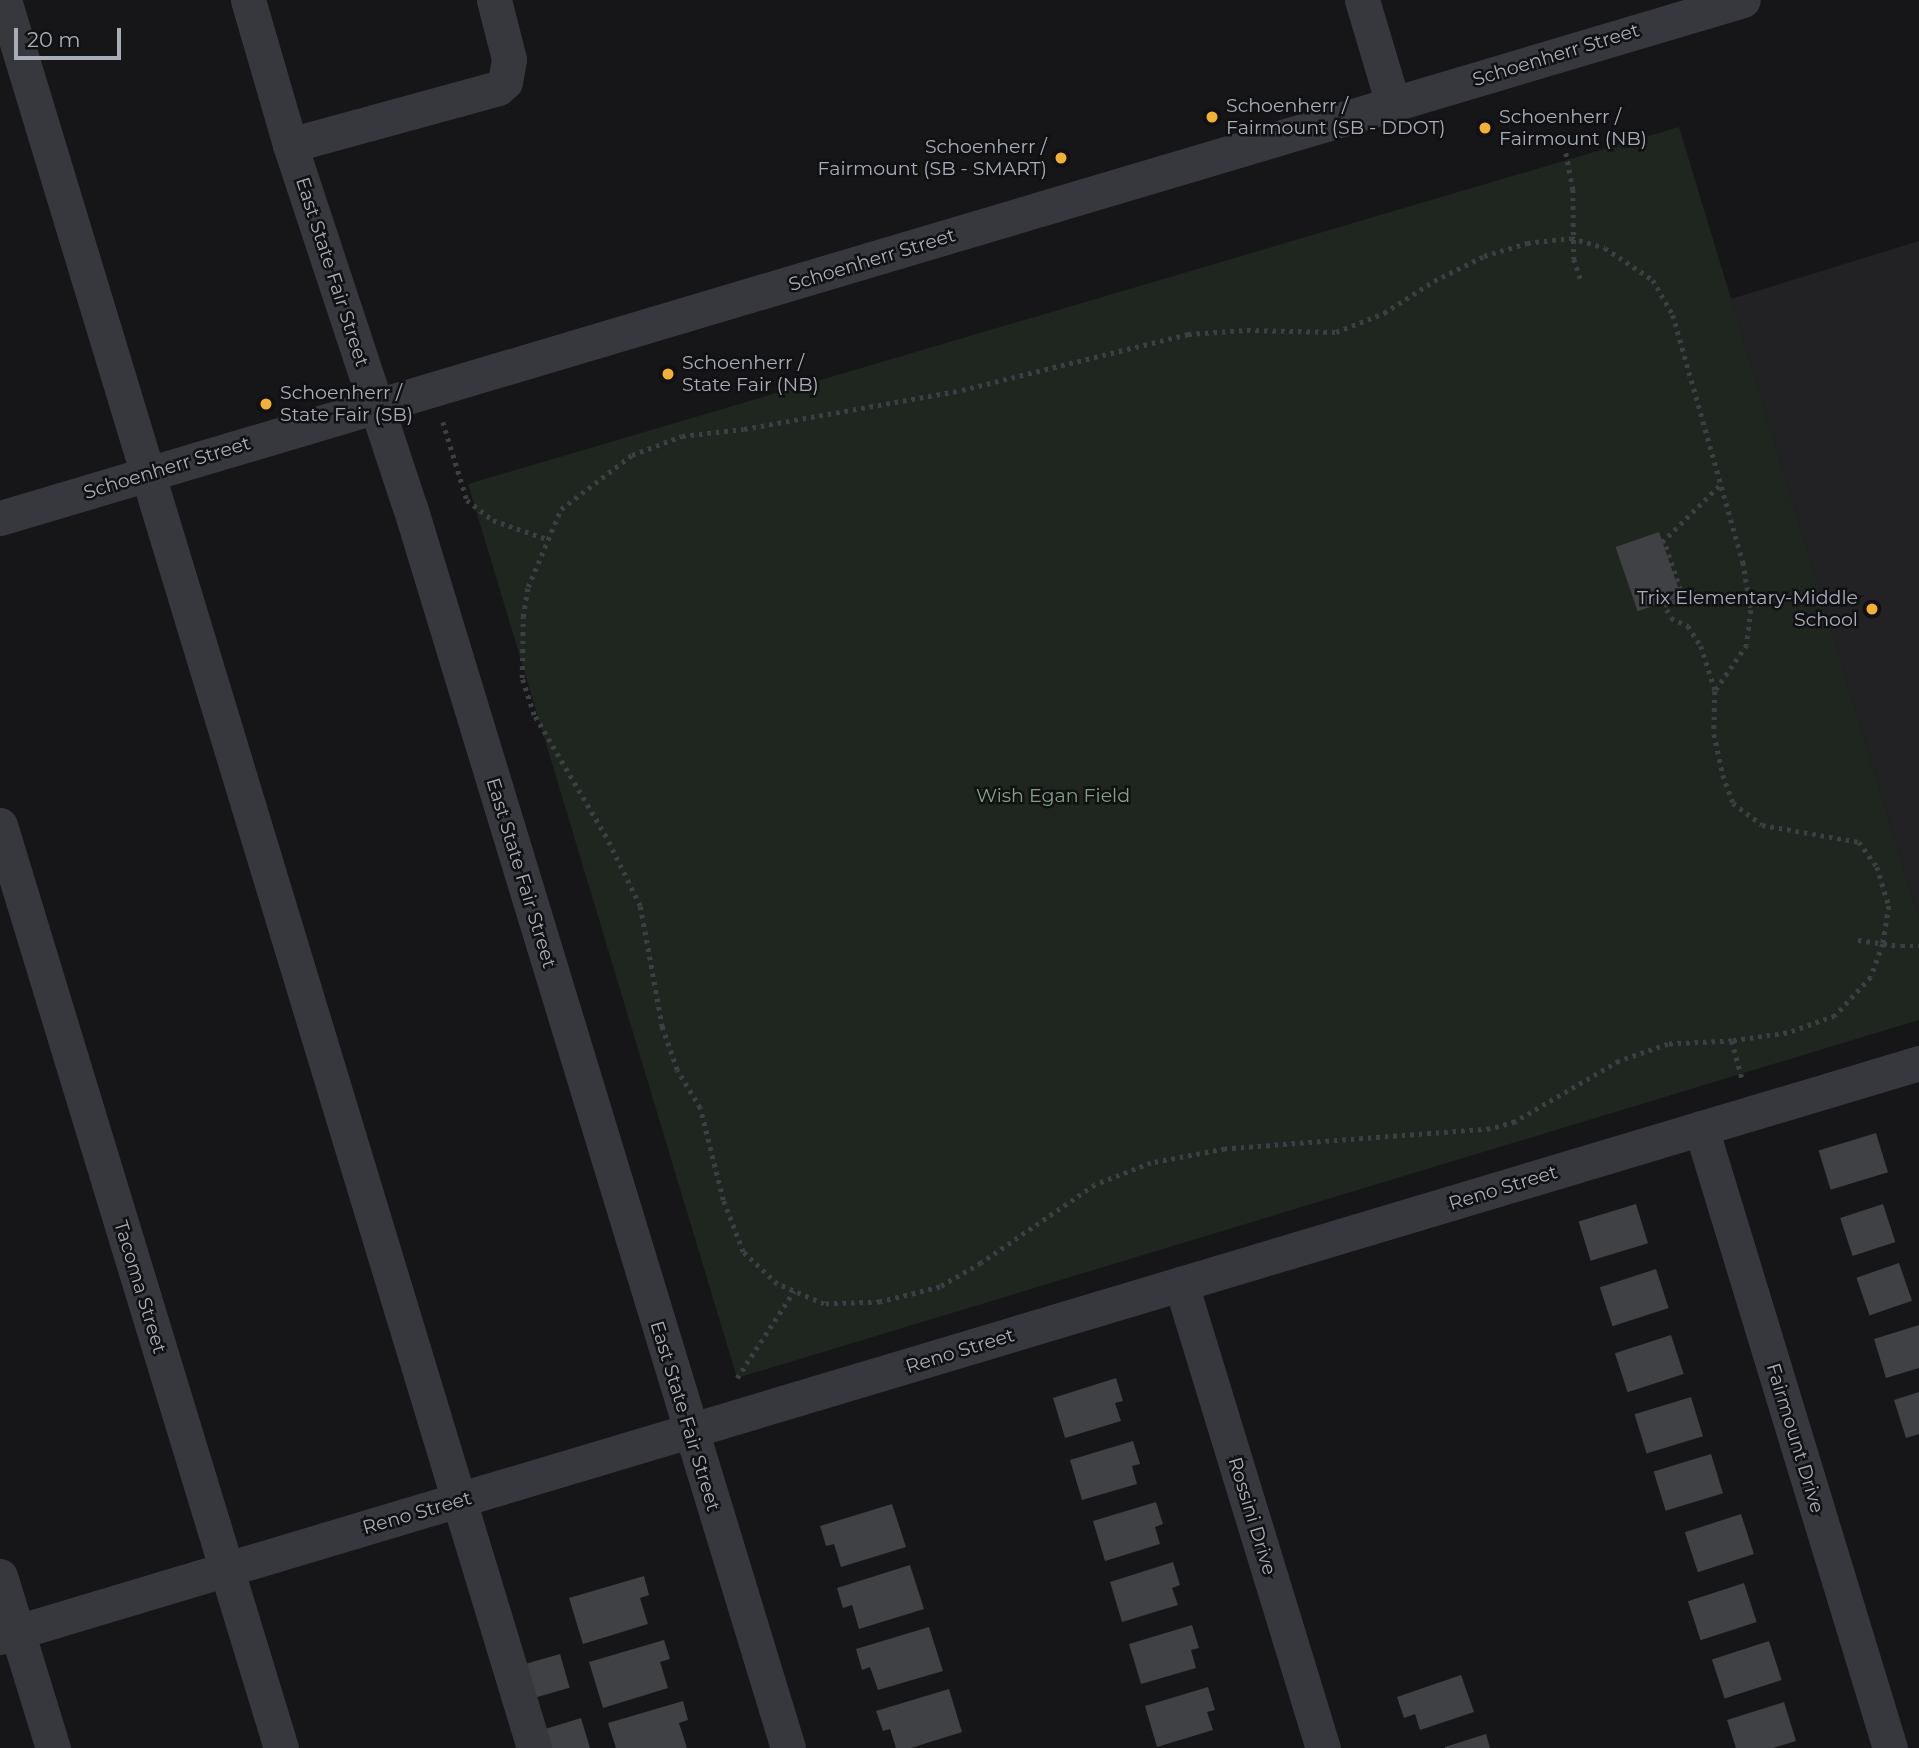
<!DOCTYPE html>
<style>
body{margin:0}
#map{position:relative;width:1919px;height:1748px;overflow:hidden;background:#161618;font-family:Montserrat,sans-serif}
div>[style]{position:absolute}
.built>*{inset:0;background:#222225}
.green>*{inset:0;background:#1e261f}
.building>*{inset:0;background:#404145;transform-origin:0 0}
.path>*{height:4.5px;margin-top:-2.25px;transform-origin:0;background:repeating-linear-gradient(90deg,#3d3f44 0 3.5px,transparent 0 8.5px)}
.minor>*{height:35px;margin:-17.5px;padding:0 17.5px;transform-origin:17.5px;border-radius:17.5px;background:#37383d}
.dots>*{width:19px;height:19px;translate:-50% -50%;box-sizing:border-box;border:4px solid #111113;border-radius:50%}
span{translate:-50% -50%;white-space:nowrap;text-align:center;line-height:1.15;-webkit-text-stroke:5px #111113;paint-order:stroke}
.street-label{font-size:19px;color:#a8adb8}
.poi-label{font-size:19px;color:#a8adb8}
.left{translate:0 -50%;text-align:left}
.right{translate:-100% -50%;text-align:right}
.park-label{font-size:19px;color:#7fa381}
.scale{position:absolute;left:14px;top:28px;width:107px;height:32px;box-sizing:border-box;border:4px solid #a8adb8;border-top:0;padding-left:9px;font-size:21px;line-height:24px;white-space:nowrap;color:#a8adb8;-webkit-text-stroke:5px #111113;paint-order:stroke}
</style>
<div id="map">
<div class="built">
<i style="clip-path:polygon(1919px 241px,1919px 919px,1731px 299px)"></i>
</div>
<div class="green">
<i style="clip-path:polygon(1679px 127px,1919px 919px,1919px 1020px,737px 1378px,468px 484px)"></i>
</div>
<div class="building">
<i style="left:1659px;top:532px;width:68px;height:46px;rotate:71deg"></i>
<i style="left:1876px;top:1133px;width:41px;height:60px;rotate:73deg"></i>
<i style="left:1636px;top:1204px;width:41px;height:60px;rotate:73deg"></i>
<i style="left:1883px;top:1204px;width:40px;height:45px;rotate:72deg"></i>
<i style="left:1899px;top:1263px;width:40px;height:45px;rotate:71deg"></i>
<i style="left:1656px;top:1269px;width:41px;height:59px;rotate:72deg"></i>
<i style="clip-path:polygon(1919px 1325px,1919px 1368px,1886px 1378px,1874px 1339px)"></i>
<i style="left:1671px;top:1335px;width:41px;height:59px;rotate:72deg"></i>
<i style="clip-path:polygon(1116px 1378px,1123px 1401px,1115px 1403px,1121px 1421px,1065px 1438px,1053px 1398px)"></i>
<i style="clip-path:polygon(1919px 1392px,1919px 1434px,1906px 1438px,1894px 1400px)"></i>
<i style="left:1691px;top:1397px;width:41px;height:59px;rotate:73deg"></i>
<i style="clip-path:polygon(1133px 1441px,1140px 1464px,1132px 1466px,1137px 1484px,1082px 1500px,1070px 1460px)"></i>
<i style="left:1711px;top:1454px;width:41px;height:60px;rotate:73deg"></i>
<i style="clip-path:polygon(1156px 1502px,1163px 1524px,1155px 1527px,1160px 1544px,1105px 1561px,1093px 1521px)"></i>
<i style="clip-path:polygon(892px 1504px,906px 1547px,841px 1567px,834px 1544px,826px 1546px,820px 1526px)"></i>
<i style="left:1741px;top:1514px;width:42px;height:59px;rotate:72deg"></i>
<i style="clip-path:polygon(1173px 1562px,1180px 1585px,1172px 1588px,1178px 1605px,1122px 1622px,1110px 1582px)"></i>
<i style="clip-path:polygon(910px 1565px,924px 1609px,859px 1629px,852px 1605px,843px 1608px,837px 1588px)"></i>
<i style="clip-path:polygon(644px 1576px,649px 1595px,640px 1598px,648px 1624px,583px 1644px,569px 1598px)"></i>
<i style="left:1744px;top:1583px;width:41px;height:59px;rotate:72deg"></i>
<i style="clip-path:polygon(1192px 1625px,1199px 1648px,1191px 1650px,1196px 1668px,1141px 1684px,1129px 1644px)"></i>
<i style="clip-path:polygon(929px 1627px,943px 1671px,878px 1690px,870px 1667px,862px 1670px,856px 1649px)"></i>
<i style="clip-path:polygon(664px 1640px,670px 1659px,660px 1662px,668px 1688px,603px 1708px,589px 1662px)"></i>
<i style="left:1769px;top:1641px;width:41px;height:60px;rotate:72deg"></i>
<i style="left:560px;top:1654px;width:35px;height:40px;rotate:74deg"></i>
<i style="clip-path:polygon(1461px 1675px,1474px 1712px,1420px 1730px,1415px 1714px,1404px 1718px,1397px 1697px)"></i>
<i style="clip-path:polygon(1208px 1687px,1215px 1710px,1207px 1712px,1213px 1730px,1157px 1747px,1145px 1706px)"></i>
<i style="clip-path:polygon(949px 1689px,962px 1732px,911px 1748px,896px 1748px,890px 1729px,883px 1731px,876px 1711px)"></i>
<i style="clip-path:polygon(683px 1701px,688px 1720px,679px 1723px,687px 1748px,616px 1748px,608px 1723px)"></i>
<i style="clip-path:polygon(1784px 1702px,1796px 1741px,1773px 1748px,1736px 1748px,1727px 1720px)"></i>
<i style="clip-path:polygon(581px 1718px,590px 1748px,548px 1748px,542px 1730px)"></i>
<i style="clip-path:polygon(1486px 1734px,1490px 1748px,1445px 1748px,1445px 1747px)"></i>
</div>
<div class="path">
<i style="left:1566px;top:153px;width:37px;rotate:79deg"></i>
<i style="left:1573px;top:189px;width:70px;rotate:89.2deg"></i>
<i style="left:1574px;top:259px;width:25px;rotate:72deg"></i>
<i style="left:1571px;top:238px;width:35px;rotate:16deg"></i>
<i style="left:1605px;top:248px;width:58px;rotate:33.7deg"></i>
<i style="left:1653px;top:280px;width:40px;rotate:60.3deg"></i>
<i style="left:1673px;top:315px;width:257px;rotate:74.2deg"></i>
<i style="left:1743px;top:562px;width:49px;rotate:80.5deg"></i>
<i style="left:1751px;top:610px;width:35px;rotate:97deg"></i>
<i style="left:1747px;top:645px;width:56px;rotate:124.8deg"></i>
<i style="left:1715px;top:691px;width:43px;rotate:91.3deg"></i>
<i style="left:1714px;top:734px;width:42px;rotate:77.6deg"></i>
<i style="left:1723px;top:775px;width:30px;rotate:70deg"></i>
<i style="left:1733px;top:803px;width:36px;rotate:37deg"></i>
<i style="left:1762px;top:825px;width:98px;rotate:9.9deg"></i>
<i style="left:1859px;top:842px;width:31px;rotate:54deg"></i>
<i style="left:1877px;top:867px;width:41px;rotate:72.9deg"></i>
<i style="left:1889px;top:906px;width:38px;rotate:99deg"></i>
<i style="left:1883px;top:944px;width:35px;rotate:110deg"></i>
<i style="left:1871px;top:977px;width:53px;rotate:132.7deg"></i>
<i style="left:1835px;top:1016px;width:51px;rotate:160.5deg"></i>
<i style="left:1787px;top:1033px;width:56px;rotate:171.7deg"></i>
<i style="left:1732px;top:1041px;width:64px;rotate:177.3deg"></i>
<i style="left:1668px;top:1044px;width:52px;rotate:160.9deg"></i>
<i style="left:1619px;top:1061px;width:121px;rotate:149.6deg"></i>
<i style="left:1515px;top:1122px;width:26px;rotate:164deg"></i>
<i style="left:1490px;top:1129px;width:266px;rotate:175.7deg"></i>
<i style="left:1225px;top:1149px;width:75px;rotate:169.3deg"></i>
<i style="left:1151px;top:1163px;width:60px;rotate:158.6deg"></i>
<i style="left:1095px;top:1185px;width:138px;rotate:145.6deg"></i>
<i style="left:981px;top:1263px;width:48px;rotate:149.7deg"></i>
<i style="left:940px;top:1287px;width:62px;rotate:166deg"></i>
<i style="left:880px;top:1302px;width:56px;rotate:178deg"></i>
<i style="left:824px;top:1304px;width:51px;rotate:-156.9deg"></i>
<i style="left:777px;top:1284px;width:47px;rotate:-136.7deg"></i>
<i style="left:743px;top:1252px;width:56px;rotate:-111deg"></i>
<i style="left:723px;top:1200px;width:95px;rotate:-104deg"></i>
<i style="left:700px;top:1108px;width:44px;rotate:-121.2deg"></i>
<i style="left:677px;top:1070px;width:46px;rotate:-109.2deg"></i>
<i style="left:662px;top:1027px;width:123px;rotate:-100.3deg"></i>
<i style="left:640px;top:906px;width:77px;rotate:-116.2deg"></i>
<i style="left:606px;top:837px;width:142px;rotate:-120.5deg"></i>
<i style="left:534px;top:715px;width:39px;rotate:-108deg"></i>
<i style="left:522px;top:678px;width:61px;rotate:-89.1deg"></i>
<i style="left:523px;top:617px;width:30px;rotate:-81deg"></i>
<i style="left:528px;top:587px;width:85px;rotate:-67.1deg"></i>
<i style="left:561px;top:509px;width:89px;rotate:-37.3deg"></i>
<i style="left:632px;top:455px;width:53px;rotate:-20.8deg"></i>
<i style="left:682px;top:436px;width:62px;rotate:-6.4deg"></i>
<i style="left:744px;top:429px;width:221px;rotate:-10.1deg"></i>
<i style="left:962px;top:390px;width:233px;rotate:-13.9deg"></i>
<i style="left:1188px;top:334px;width:59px;rotate:-3.9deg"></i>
<i style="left:1247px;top:330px;width:89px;rotate:1.3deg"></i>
<i style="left:1336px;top:332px;width:52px;rotate:-21.6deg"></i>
<i style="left:1384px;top:313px;width:59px;rotate:-32.6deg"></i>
<i style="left:1434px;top:281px;width:56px;rotate:-26.6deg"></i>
<i style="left:1484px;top:256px;width:45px;rotate:-16.8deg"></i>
<i style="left:1527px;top:243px;width:44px;rotate:-6.5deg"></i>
<i style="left:443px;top:422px;width:82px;rotate:72.9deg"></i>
<i style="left:467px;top:500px;width:33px;rotate:38deg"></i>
<i style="left:493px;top:520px;width:57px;rotate:19.4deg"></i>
<i style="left:1662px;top:542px;width:83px;rotate:-44.5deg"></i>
<i style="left:1663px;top:602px;width:18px;rotate:63deg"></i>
<i style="left:1671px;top:618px;width:19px;rotate:25deg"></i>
<i style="left:1688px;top:626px;width:24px;rotate:57deg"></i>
<i style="left:1701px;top:646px;width:46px;rotate:72.3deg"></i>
<i style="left:1664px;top:605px;width:20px;rotate:-20deg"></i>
<i style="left:1683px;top:598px;width:59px;rotate:-108.7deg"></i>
<i style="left:1858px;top:940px;width:43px;rotate:7.9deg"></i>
<i style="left:1901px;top:946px;width:18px"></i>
<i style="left:1732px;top:1041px;width:38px;rotate:75deg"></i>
<i style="left:737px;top:1378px;width:104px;rotate:-56.8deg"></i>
</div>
<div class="minor">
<i style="left:4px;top:0;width:1827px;rotate:73.13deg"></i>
<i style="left:248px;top:0;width:151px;rotate:73.8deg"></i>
<i style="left:290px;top:145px;width:381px;rotate:71.7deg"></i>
<i style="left:410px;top:507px;width:1297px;rotate:73.06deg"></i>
<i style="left:1362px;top:0;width:109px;rotate:73.4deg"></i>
<i style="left:290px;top:145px;width:216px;rotate:-15.3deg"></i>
<i style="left:498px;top:88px;width:9px;rotate:-41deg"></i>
<i style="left:505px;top:82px;width:23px;rotate:-80deg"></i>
<i style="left:509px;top:59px;width:61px;rotate:-104.3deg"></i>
<i style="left:0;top:518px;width:1818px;rotate:-16.55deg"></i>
<i style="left:0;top:825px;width:965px;rotate:73.07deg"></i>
<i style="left:1701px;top:1128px;width:648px;rotate:73.05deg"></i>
<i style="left:1181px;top:1284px;width:485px;rotate:73deg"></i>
<i style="left:0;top:1576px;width:180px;rotate:72.9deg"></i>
<i style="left:0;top:1637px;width:2003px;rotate:-16.65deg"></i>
</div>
<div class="dots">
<i style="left:1212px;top:117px;background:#f2b134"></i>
<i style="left:1485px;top:128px;background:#f2b134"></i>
<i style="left:1061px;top:158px;background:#f2b134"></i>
<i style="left:668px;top:374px;background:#f2b134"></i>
<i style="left:266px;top:404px;background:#f2b134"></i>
<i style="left:1872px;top:609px;background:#f2b134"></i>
</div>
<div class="street-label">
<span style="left:1556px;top:55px;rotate:-17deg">Schoenherr Street</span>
<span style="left:872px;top:260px;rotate:-17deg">Schoenherr Street</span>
<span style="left:332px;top:272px;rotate:72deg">East State Fair Street</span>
<span style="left:167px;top:468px;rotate:-17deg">Schoenherr Street</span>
<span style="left:521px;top:873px;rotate:73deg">East State Fair Street</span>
<span style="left:1503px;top:1188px;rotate:-17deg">Reno Street</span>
<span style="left:140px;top:1287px;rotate:73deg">Tacoma Street</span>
<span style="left:960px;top:1351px;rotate:-17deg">Reno Street</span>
<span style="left:685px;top:1416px;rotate:73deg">East State Fair Street</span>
<span style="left:1795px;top:1438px;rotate:73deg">Fairmount Drive</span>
<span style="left:417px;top:1513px;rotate:-16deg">Reno Street</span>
<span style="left:1252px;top:1516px;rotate:73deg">Rossini Drive</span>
</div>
<div class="poi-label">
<span class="left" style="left:1226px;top:117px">Schoenherr /<br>Fairmount (SB - DDOT)</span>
<span class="left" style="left:1499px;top:128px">Schoenherr /<br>Fairmount (NB)</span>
<span class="right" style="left:1047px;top:158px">Schoenherr /<br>Fairmount (SB - SMART)</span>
<span class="left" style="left:682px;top:374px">Schoenherr /<br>State Fair (NB)</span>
<span class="left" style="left:280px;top:404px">Schoenherr /<br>State Fair (SB)</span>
<span class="right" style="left:1858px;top:609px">Trix Elementary-Middle<br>School</span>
</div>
<div class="park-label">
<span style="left:1053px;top:796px">Wish Egan Field</span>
</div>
<div class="scale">20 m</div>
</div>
